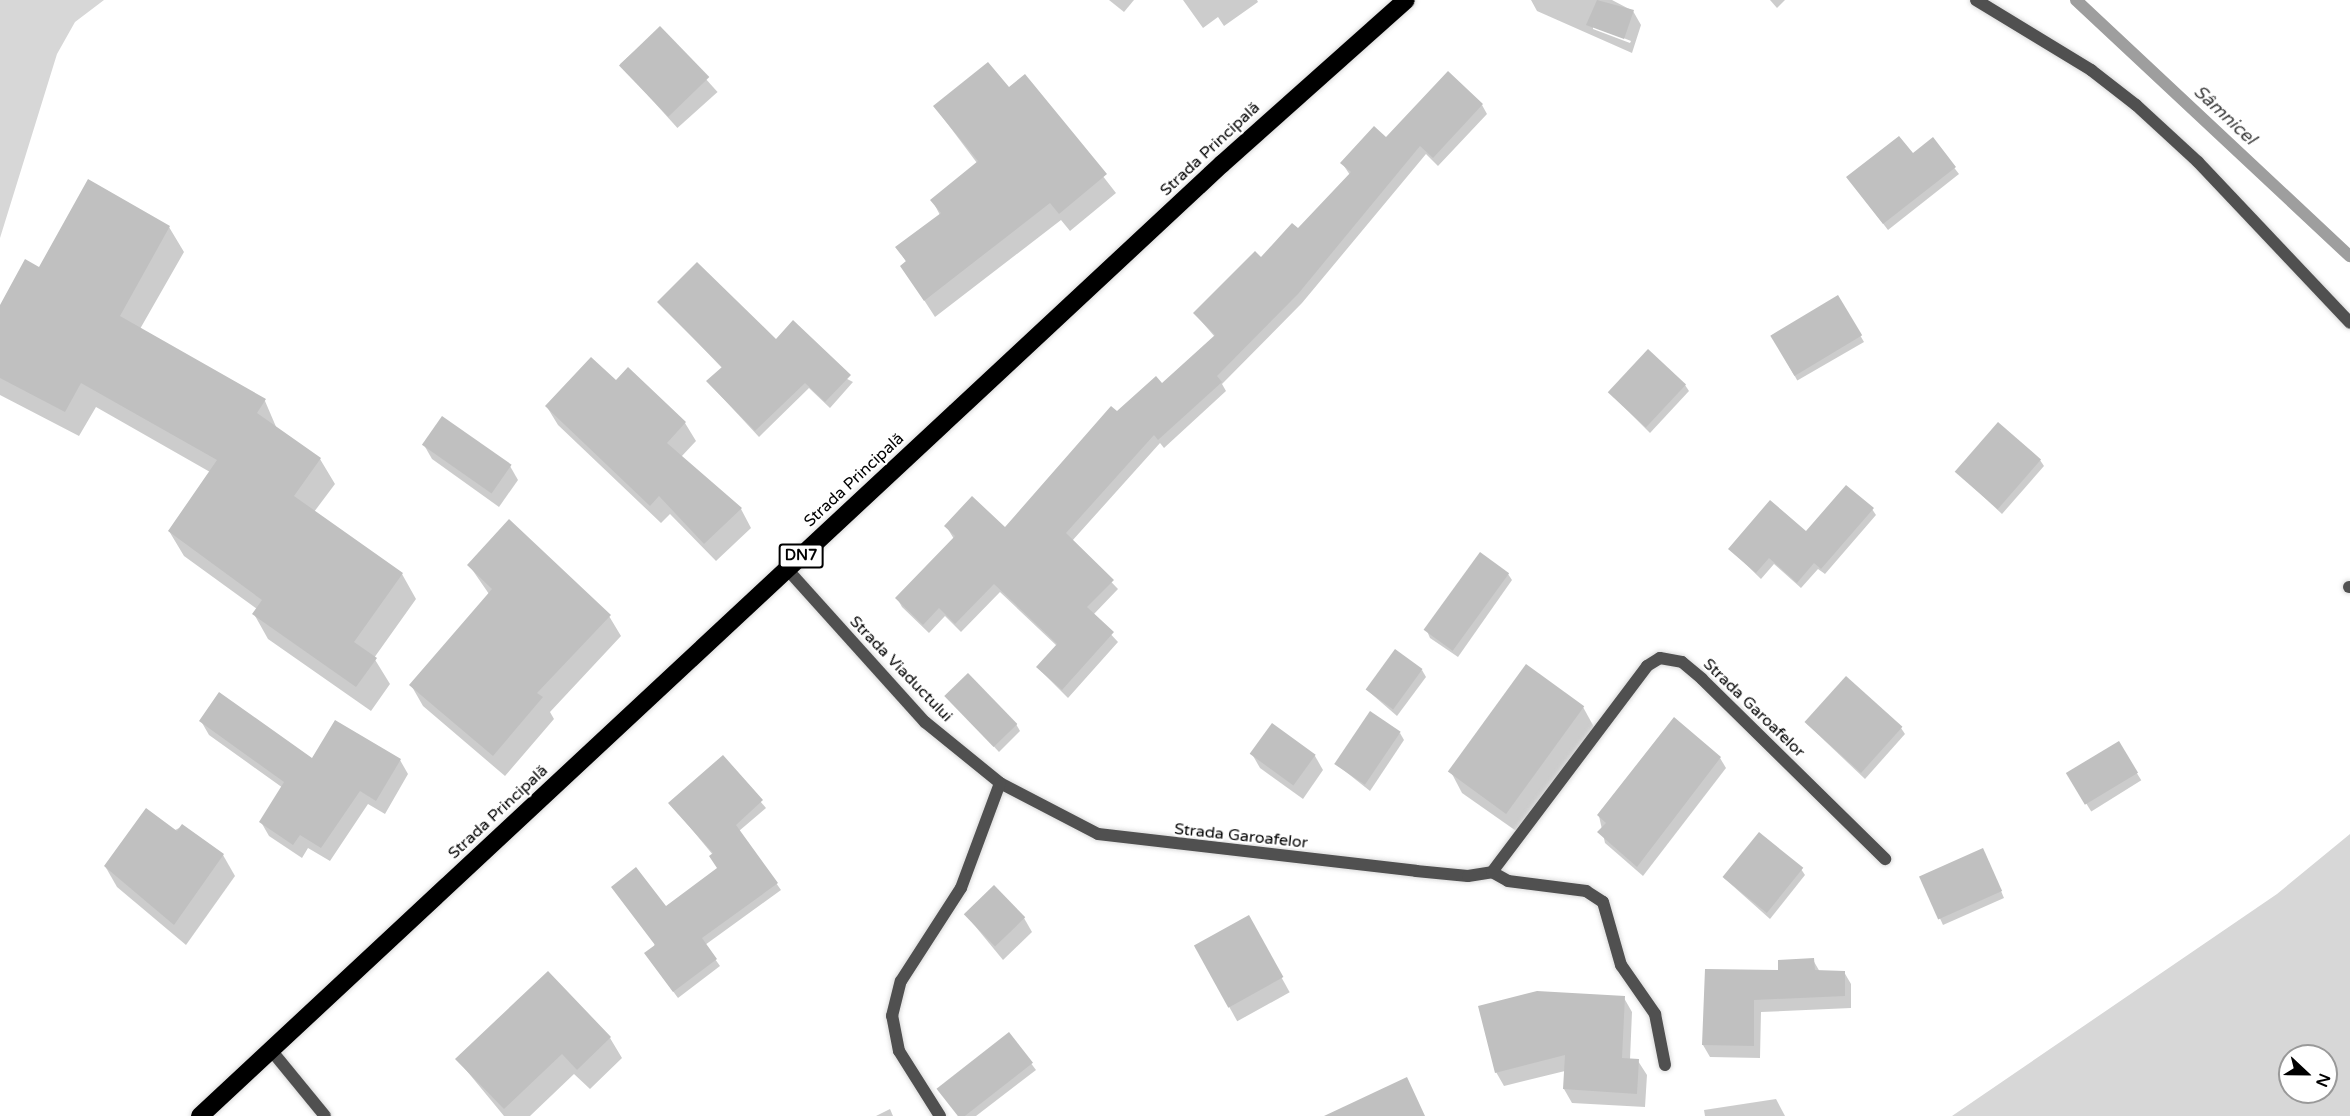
<!DOCTYPE html>
<meta charset="utf-8">
<style>
body{margin:0}
#map{position:relative;width:2350px;height:1116px;overflow:hidden;background:#fff;font-family:"Varela Round",sans-serif}
div>[style]{position:absolute}
.green>*{inset:0;background:#d7d7d7}
.shadow>*{inset:0;background:#0003;transform-origin:0 0}
.stream>*{height:12px;margin:-6px;padding:0 6px;transform-origin:6px;border-radius:6px;background:#9e9e9e}
.building>*{inset:0;background:#c0c0c0;transform-origin:0 0}
.roads{filter:drop-shadow(0 0 2px #dbdbdb) drop-shadow(0 0 2px #dbdbdb)}
.street>*{height:12px;margin:-6px;padding:0 6px;transform-origin:6px;border-radius:6px;background:#505050}
.highway>*{height:18px;margin:-9px;padding:0 9px;transform-origin:9px;border-radius:9px;background:#000}
span{translate:-50% -50%;white-space:nowrap;text-align:center;line-height:1.15;-webkit-text-stroke:4.5px #fff;paint-order:stroke}
.shield-label span{padding:2px 4px;background:#fff;border:2px solid;border-radius:4px;-webkit-text-stroke-width:0}
.shield-label{font-size:15px;color:#000;font-weight:700}
.street-label{font-size:16px;color:#000}
.water-label{font-size:18px;color:#3f3f3f;font-style:italic}
.north{position:absolute;left:2278px;top:1044px;width:60px;height:60px;box-sizing:border-box;background:#fff;border:2px solid #999;border-radius:50%;rotate:112deg;font-size:16px;font-weight:700;line-height:24px;text-align:center;color:#000}
.north::after{content:'';display:block;margin:auto;width:21px;height:27px;background:#000;clip-path:polygon(50% 0,100% 100%,50% 72%,0 100%)}
</style>
<div id="map">
<div class="green">
<i style="clip-path:polygon(0 0,104px 0,75px 22px,57px 54px,0 238px)"></i>
<i style="clip-path:polygon(evenodd,2350px 834px,2350px 1116px,1952px 1116px,2277px 894px,2350px 834px,2290px 1056px,2326px 1056px,2326px 1092px,2290px 1092px,2290px 1056px)"></i>
</div>
<div class="shadow">
<i style="clip-path:polygon(1109px 0,1134px 0,1124px 12px)"></i>
<i style="clip-path:polygon(1183px 0,1257px 0,1258px 2px,1224px 26px,1218px 17px,1203px 28px)"></i>
<i style="clip-path:polygon(evenodd,1531px 0,1612px 0,1633px 11px,1641px 25px,1632px 53px,1537px 11px,1531px 0,1593px 26px,1631px 41px,1630px 43px,1593px 29px,1593px 26px)"></i>
<i style="clip-path:polygon(1770px 0,1785px 0,1777px 8px)"></i>
<i style="left:660px;top:28px;width:86px;height:54px;rotate:48deg"></i>
<i style="clip-path:polygon(1025px 76px,1116px 193px,1070px 231px,1061px 220px,935px 317px,902px 266px,907px 263px,897px 247px,940px 215px,932px 200px,977px 163px,935px 107px,1008px 89px)"></i>
<i style="clip-path:polygon(1482px 105px,1487px 114px,1438px 166px,1426px 154px,1302px 303px,1222px 384px,1226px 391px,1164px 448px,1160px 443px,1072px 541px,1118px 589px,1093px 615px,1118px 642px,1068px 698px,1038px 668px,1057px 646px,1000px 592px,961px 632px,945px 616px,929px 633px,902px 607px,897px 598px,954px 539px,946px 526px,1005px 529px,1117px 413px,1162px 386px,1215px 337px,1195px 314px,1298px 230px,1350px 175px,1342px 163px,1386px 139px)"></i>
<i style="clip-path:polygon(1932px 139px,1959px 174px,1888px 230px,1848px 178px,1912px 155px)"></i>
<i style="clip-path:polygon(169px 227px,184px 252px,140px 329px,265px 401px,277px 429px,320px 459px,335px 484px,314px 512px,402px 574px,416px 599px,374px 658px,390px 684px,371px 711px,268px 639px,254px 614px,257px 609px,184px 556px,169px 531px,210px 472px,96px 407px,79px 436px,0 395px,0 309px,40px 269px)"></i>
<i style="left:1838px;top:297px;width:52px;height:77px;rotate:60deg"></i>
<i style="clip-path:polygon(659px 302px,776px 342px,853px 382px,830px 408px,809px 388px,759px 437px,708px 382px,722px 368px)"></i>
<i style="clip-path:polygon(1685px 385px,1689px 391px,1650px 433px,1610px 393px)"></i>
<i style="clip-path:polygon(547px 407px,685px 423px,696px 441px,681px 457px,741px 509px,751px 528px,716px 561px,670px 514px,661px 523px,558px 425px)"></i>
<i style="clip-path:polygon(424px 445px,510px 466px,518px 480px,499px 507px,432px 459px)"></i>
<i style="clip-path:polygon(2040px 460px,2044px 466px,2002px 514px,1957px 472px)"></i>
<i style="clip-path:polygon(1872px 509px,1876px 515px,1825px 574px,1818px 569px,1801px 588px,1774px 564px,1761px 579px,1730px 549px,1806px 534px)"></i>
<i style="clip-path:polygon(469px 565px,609px 616px,621px 636px,550px 712px,554px 719px,505px 776px,423px 706px,411px 685px,489px 594px)"></i>
<i style="clip-path:polygon(1508px 574px,1512px 580px,1458px 657px,1430px 638px,1427px 631px)"></i>
<i style="clip-path:polygon(1422px 670px,1426px 677px,1397px 716px,1367px 690px)"></i>
<i style="clip-path:polygon(946px 695px,1016px 724px,1020px 731px,999px 752px)"></i>
<i style="clip-path:polygon(1583px 707px,1594px 727px,1519px 833px,1462px 793px,1451px 772px)"></i>
<i style="clip-path:polygon(201px 721px,313px 760px,400px 760px,408px 774px,385px 814px,368px 804px,330px 861px,308px 848px,302px 858px,269px 836px,261px 822px,283px 788px,209px 735px)"></i>
<i style="clip-path:polygon(1806px 723px,1901px 728px,1905px 734px,1865px 779px)"></i>
<i style="clip-path:polygon(1400px 733px,1404px 740px,1370px 791px,1336px 764px)"></i>
<i style="left:2118px;top:743px;width:44px;height:59px;rotate:58deg"></i>
<i style="clip-path:polygon(1252px 754px,1315px 756px,1323px 770px,1303px 799px,1260px 768px)"></i>
<i style="clip-path:polygon(723px 757px,766px 808px,739px 831px,781px 890px,705px 945px,720px 966px,678px 998px,650px 960px,665px 909px,719px 869px,713px 855px,670px 803px)"></i>
<i style="clip-path:polygon(1720px 758px,1726px 768px,1643px 876px,1605px 843px,1599px 816px)"></i>
<i style="clip-path:polygon(183px 826px,223px 855px,235px 876px,186px 945px,117px 887px,105px 866px)"></i>
<i style="clip-path:polygon(1986px 856px,2004px 898px,1943px 925px,1921px 877px)"></i>
<i style="clip-path:polygon(1801px 869px,1805px 875px,1770px 919px,1724px 878px)"></i>
<i style="clip-path:polygon(966px 915px,1024px 918px,1032px 932px,1003px 960px)"></i>
<i style="left:1248px;top:917px;width:86px;height:60px;rotate:61deg"></i>
<i style="clip-path:polygon(1813px 960px,1820px 972px,1844px 972px,1851px 984px,1851px 1008px,1761px 1012px,1760px 1058px,1710px 1057px,1703px 1045px,1780px 971px)"></i>
<i style="clip-path:polygon(1624px 998px,1632px 1012px,1630px 1060px,1638px 1061px,1647px 1075px,1645px 1107px,1572px 1103px,1564px 1089px,1565px 1071px,1504px 1086px,1496px 1072px)"></i>
<i style="clip-path:polygon(1009px 1034px,1036px 1070px,976px 1116px,959px 1116px,943px 1095px)"></i>
<i style="clip-path:polygon(610px 1038px,622px 1058px,590px 1089px,574px 1074px,530px 1116px,504px 1116px,457px 1059px)"></i>
<i style="clip-path:polygon(1776px 1099px,1785px 1116px,1705px 1116px,1704px 1110px)"></i>
<i style="clip-path:polygon(890px 1109px,893px 1116px,876px 1116px)"></i>
</div>
<div class="stream">
<i style="left:2076px;top:0;width:375px;rotate:43.1deg"></i>
</div>
<div class="building">
<i style="clip-path:polygon(1597px 0,1634px 10px,1624px 39px,1586px 25px)"></i>
<i style="left:660px;top:26px;width:71px;height:57px;rotate:46deg"></i>
<i style="clip-path:polygon(988px 62px,1009px 87px,1025px 74px,1107px 174px,1059px 214px,1050px 203px,924px 301px,900px 266px,906px 261px,895px 247px,941px 213px,930px 200px,978px 161px,933px 106px)"></i>
<i style="clip-path:polygon(1448px 71px,1483px 104px,1433px 158px,1420px 146px,1298px 294px,1217px 376px,1222px 382px,1158px 440px,1154px 435px,1066px 533px,1114px 580px,1087px 607px,1114px 632px,1062px 690px,1036px 667px,1057px 644px,994px 584px,955px 624px,939px 608px,923px 625px,895px 598px,955px 536px,944px 526px,972px 496px,1005px 527px,1111px 406px,1117px 411px,1156px 376px,1162px 383px,1215px 335px,1193px 313px,1255px 251px,1261px 257px,1292px 223px,1298px 228px,1351px 172px,1340px 163px,1374px 126px,1386px 137px)"></i>
<i style="clip-path:polygon(1899px 136px,1913px 153px,1933px 137px,1956px 167px,1883px 224px,1846px 177px)"></i>
<i style="clip-path:polygon(88px 179px,170px 226px,120px 316px,266px 399px,257px 413px,321px 458px,294px 496px,403px 573px,354px 642px,377px 658px,356px 687px,252px 614px,262px 600px,168px 531px,217px 460px,81px 383px,65px 412px,0 378px,0 305px,25px 259px,39px 267px)"></i>
<i style="clip-path:polygon(697px 262px,776px 339px,793px 320px,851px 375px,825px 402px,805px 383px,755px 431px,706px 381px,722px 367px,657px 302px)"></i>
<i style="left:1838px;top:295px;width:47px;height:79px;rotate:59deg"></i>
<i style="left:1648px;top:349px;width:52px;height:59px;rotate:43deg"></i>
<i style="clip-path:polygon(591px 357px,616px 380px,628px 367px,686px 422px,667px 443px,742px 508px,704px 544px,659px 496px,650px 506px,545px 406px)"></i>
<i style="left:442px;top:416px;width:85px;height:35px;rotate:35deg"></i>
<i style="left:1998px;top:422px;width:57px;height:66px;rotate:41deg"></i>
<i style="clip-path:polygon(1846px 485px,1874px 508px,1821px 569px,1814px 563px,1797px 583px,1769px 558px,1756px 573px,1728px 549px,1770px 500px,1806px 531px)"></i>
<i style="clip-path:polygon(509px 519px,611px 615px,537px 693px,543px 697px,493px 756px,409px 685px,492px 589px,467px 565px)"></i>
<i style="left:1480px;top:552px;width:36px;height:96px;rotate:36deg"></i>
<i style="left:1395px;top:649px;width:34px;height:50px;rotate:36deg"></i>
<i style="left:1526px;top:664px;width:72px;height:133px;rotate:36deg"></i>
<i style="left:968px;top:673px;width:71px;height:33px;rotate:46deg"></i>
<i style="left:1846px;top:676px;width:76px;height:62px;rotate:42deg"></i>
<i style="clip-path:polygon(219px 692px,312px 758px,335px 720px,401px 759px,376px 801px,360px 791px,321px 848px,300px 835px,293px 845px,259px 822px,284px 782px,199px 721px)"></i>
<i style="left:1370px;top:711px;width:37px;height:64px;rotate:34deg"></i>
<i style="clip-path:polygon(1674px 717px,1721px 757px,1637px 867px,1597px 832px,1606px 823px,1597px 815px)"></i>
<i style="left:1272px;top:723px;width:54px;height:38px;rotate:36deg"></i>
<i style="left:2119px;top:741px;width:37px;height:62px;rotate:59deg"></i>
<i style="clip-path:polygon(723px 755px,763px 800px,736px 825px,778px 883px,702px 938px,717px 959px,673px 992px,644px 953px,655px 945px,611px 887px,636px 867px,666px 906px,717px 868px,709px 856px,713px 853px,668px 803px)"></i>
<i style="clip-path:polygon(146px 808px,177px 831px,182px 824px,224px 854px,174px 925px,104px 866px)"></i>
<i style="left:1759px;top:832px;width:57px;height:58px;rotate:39deg"></i>
<i style="left:1983px;top:848px;width:47px;height:70px;rotate:66deg"></i>
<i style="left:994px;top:885px;width:45px;height:42px;rotate:46deg"></i>
<i style="left:1249px;top:915px;width:71px;height:63px;rotate:61deg"></i>
<i style="clip-path:polygon(1814px 958px,1815px 970px,1845px 971px,1845px 996px,1754px 1000px,1754px 1046px,1702px 1045px,1705px 969px,1778px 970px,1778px 960px)"></i>
<i style="clip-path:polygon(548px 971px,611px 1037px,577px 1070px,562px 1054px,504px 1109px,455px 1059px)"></i>
<i style="clip-path:polygon(1537px 991px,1625px 996px,1622px 1058px,1639px 1059px,1637px 1094px,1563px 1089px,1565px 1055px,1495px 1073px,1478px 1006px)"></i>
<i style="left:1009px;top:1032px;width:39px;height:92px;rotate:52deg"></i>
<i style="clip-path:polygon(1407px 1077px,1425px 1116px,1324px 1116px)"></i>
</div>
<div class="roads">
<div class="street">
<i style="left:1976px;top:0;width:135px;rotate:31.3deg"></i>
<i style="left:2091px;top:70px;width:57px;rotate:37.9deg"></i>
<i style="left:2136px;top:105px;width:84px;rotate:42.6deg"></i>
<i style="left:2198px;top:162px;width:221px;rotate:46.6deg"></i>
<i style="left:787px;top:569px;width:206px;rotate:48deg"></i>
<i style="left:925px;top:722px;width:97px;rotate:39.1deg"></i>
<i style="left:1000px;top:783px;width:110px;rotate:27.5deg"></i>
<i style="left:1098px;top:834px;width:320px;rotate:6.6deg"></i>
<i style="left:1416px;top:871px;width:52px;rotate:5.5deg"></i>
<i style="left:1468px;top:876px;width:24px;rotate:-9deg"></i>
<i style="left:1492px;top:872px;width:258px;rotate:-53deg"></i>
<i style="left:1647px;top:666px;width:15px;rotate:-32deg"></i>
<i style="left:1660px;top:658px;width:22px;rotate:10deg"></i>
<i style="left:1682px;top:662px;width:26px;rotate:40deg"></i>
<i style="left:1702px;top:679px;width:257px;rotate:44.5deg"></i>
<i style="left:2349px;top:587px;width:1px"></i>
<i style="left:1492px;top:872px;width:18px;rotate:29deg"></i>
<i style="left:1508px;top:881px;width:79px;rotate:7.3deg"></i>
<i style="left:1586px;top:891px;width:20px;rotate:33deg"></i>
<i style="left:1603px;top:902px;width:66px;rotate:74.1deg"></i>
<i style="left:1621px;top:965px;width:60px;rotate:55.2deg"></i>
<i style="left:1655px;top:1014px;width:52px;rotate:78.9deg"></i>
<i style="left:271px;top:1050px;width:85px;rotate:50.7deg"></i>
<i style="left:940px;top:1116px;width:77px;rotate:-122.2deg"></i>
<i style="left:899px;top:1051px;width:36px;rotate:-101deg"></i>
<i style="left:892px;top:1016px;width:36px;rotate:-76deg"></i>
<i style="left:901px;top:981px;width:111px;rotate:-57.2deg"></i>
<i style="left:961px;top:888px;width:112px;rotate:-69.6deg"></i>
</div>
<div class="highway">
<i style="left:200px;top:1116px;width:1397px;rotate:-42.97deg"></i>
<i style="left:1222px;top:164px;width:246px;rotate:-41.7deg"></i>
</div>
</div>
<div class="shield-label">
<span style="left:801px;top:556px">DN7</span>
</div>
<div class="street-label">
<span style="left:1210px;top:149px;rotate:-43deg">Strada Principală</span>
<span style="left:854px;top:480px;rotate:-43deg">Strada Principală</span>
<span style="left:901px;top:669px;rotate:46deg">Strada Viaductului</span>
<span style="left:1754px;top:708px;rotate:44deg">Strada Garoafelor</span>
<span style="left:498px;top:812px;rotate:-43deg">Strada Principală</span>
<span style="left:1241px;top:836px;rotate:6deg">Strada Garoafelor</span>
</div>
<div class="water-label">
<span style="left:2225px;top:115px;rotate:43deg">Sâmnicel</span>
</div>
<div class="north">N</div>
</div>
